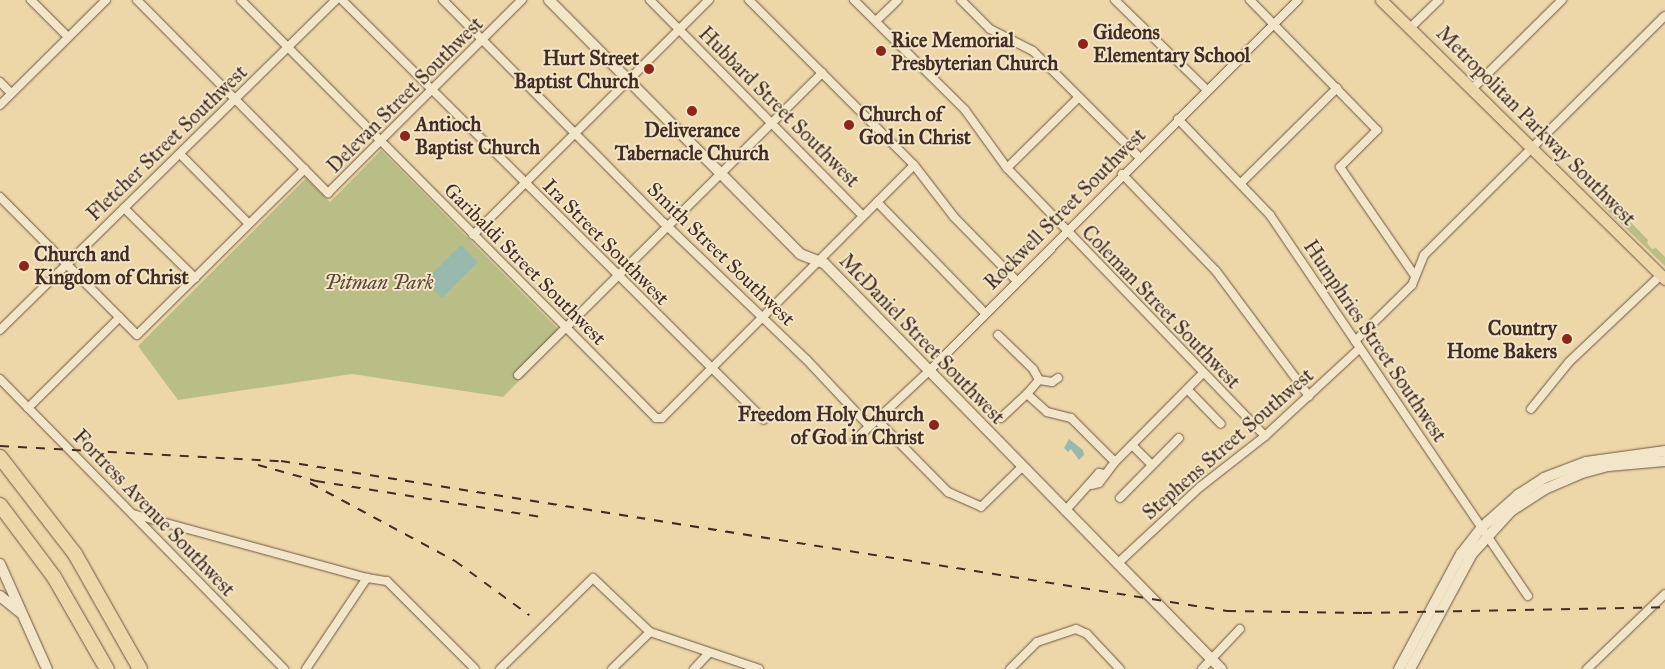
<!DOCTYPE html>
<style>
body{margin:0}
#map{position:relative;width:1665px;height:669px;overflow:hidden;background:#edd7a9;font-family:"IM FELL Great Primer",serif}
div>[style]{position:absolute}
.green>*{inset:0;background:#b9be87}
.water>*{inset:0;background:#99b9ac;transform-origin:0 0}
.roads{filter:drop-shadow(0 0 1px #6e5744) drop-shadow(0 0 1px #6e5744)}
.street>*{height:8px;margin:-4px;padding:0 4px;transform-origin:4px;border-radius:4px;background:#f3e5c7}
.secondary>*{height:10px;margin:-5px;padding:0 5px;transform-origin:5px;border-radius:5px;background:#f3e5c7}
.primary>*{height:11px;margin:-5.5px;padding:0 5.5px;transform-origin:5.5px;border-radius:5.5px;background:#edd7a9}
.highway>*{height:14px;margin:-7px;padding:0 7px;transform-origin:7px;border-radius:7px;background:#edd7a9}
.rail>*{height:2px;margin-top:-1px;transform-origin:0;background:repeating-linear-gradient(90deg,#432c23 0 9px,transparent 0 18px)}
.dots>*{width:14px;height:14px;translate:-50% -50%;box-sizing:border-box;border:2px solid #f3e5c7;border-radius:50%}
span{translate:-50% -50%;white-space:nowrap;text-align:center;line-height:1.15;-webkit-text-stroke:4px #f3e5c7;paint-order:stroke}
.poi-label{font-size:20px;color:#432c23;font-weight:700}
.left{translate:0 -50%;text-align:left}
.right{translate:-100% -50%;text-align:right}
.street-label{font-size:20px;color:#432c23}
.park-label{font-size:20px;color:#5b4937;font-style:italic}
</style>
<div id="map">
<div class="green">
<i style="clip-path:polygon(381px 150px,564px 335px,503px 397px,352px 374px,178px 400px,138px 346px,306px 178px,330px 202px)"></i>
<i style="clip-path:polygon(1608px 199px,1648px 240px,1647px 243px,1652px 249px,1656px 248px,1665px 257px,1665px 266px,1602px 205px)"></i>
</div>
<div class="water">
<i style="left:461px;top:245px;width:24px;height:51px;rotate:45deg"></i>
<i style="clip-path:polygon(1069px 439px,1083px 450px,1084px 455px,1079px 460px,1071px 449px,1068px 452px,1064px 448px)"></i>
</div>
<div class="roads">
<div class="street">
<i style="left:31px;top:0;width:52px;rotate:45deg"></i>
<i style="left:137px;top:0;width:272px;rotate:45.3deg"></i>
<i style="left:328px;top:193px;width:274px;rotate:-44.9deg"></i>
<i style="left:241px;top:0;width:589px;rotate:45.21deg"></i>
<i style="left:656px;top:418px;width:6px"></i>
<i style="left:662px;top:418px;width:357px;rotate:-45.1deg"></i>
<i style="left:342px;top:0;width:595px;rotate:44.86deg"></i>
<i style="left:443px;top:0;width:314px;rotate:45.3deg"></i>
<i style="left:664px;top:223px;width:197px;rotate:43.8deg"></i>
<i style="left:806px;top:359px;width:92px;rotate:46.8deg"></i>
<i style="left:650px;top:0;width:303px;rotate:45.4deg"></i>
<i style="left:749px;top:0;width:233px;rotate:45deg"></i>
<i style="left:914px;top:165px;width:66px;rotate:52.4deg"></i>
<i style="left:954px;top:217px;width:90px;rotate:45.5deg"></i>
<i style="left:854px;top:0;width:156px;rotate:44.7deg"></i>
<i style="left:965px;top:110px;width:72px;rotate:54.1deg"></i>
<i style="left:1007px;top:168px;width:372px;rotate:46.1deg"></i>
<i style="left:961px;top:0;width:41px;rotate:45deg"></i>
<i style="left:990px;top:29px;width:48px;rotate:27.1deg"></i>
<i style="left:1033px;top:51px;width:150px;rotate:45deg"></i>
<i style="left:1115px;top:0;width:129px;rotate:44.4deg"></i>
<i style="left:1250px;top:0;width:182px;rotate:45.7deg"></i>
<i style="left:1377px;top:130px;width:52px;rotate:135deg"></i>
<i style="left:1340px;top:167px;width:132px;rotate:55.5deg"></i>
<i style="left:876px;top:21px;width:30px;rotate:-44deg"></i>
<i style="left:1410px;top:28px;width:40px;rotate:-44deg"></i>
<i style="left:0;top:82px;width:16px;rotate:45deg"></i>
<i style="left:1472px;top:89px;width:127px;rotate:-44.7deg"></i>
<i style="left:0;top:105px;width:149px;rotate:-44.7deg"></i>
<i style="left:1178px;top:119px;width:133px;rotate:46.2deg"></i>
<i style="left:1270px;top:215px;width:460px;rotate:55.9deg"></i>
<i style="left:180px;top:154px;width:98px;rotate:45.4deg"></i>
<i style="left:1007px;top:168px;width:101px;rotate:-44.6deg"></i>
<i style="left:1122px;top:174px;width:135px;rotate:45.9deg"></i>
<i style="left:1216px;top:271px;width:156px;rotate:53.4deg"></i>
<i style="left:1241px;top:183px;width:135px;rotate:-44.7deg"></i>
<i style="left:0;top:197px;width:194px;rotate:45.2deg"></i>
<i style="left:137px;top:335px;width:236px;rotate:-44.7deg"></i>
<i style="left:877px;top:202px;width:155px;rotate:45.8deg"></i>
<i style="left:124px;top:208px;width:100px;rotate:44.6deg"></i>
<i style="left:473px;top:235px;width:333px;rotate:-44.9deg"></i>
<i style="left:0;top:330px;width:471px;rotate:-44.5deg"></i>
<i style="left:998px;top:335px;width:49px;rotate:44.2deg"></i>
<i style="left:1033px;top:369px;width:13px;rotate:61deg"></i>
<i style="left:1355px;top:341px;width:80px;rotate:-44.5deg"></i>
<i style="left:1412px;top:285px;width:32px;rotate:-68deg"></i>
<i style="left:1424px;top:255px;width:339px;rotate:-44.8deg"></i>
<i style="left:518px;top:375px;width:429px;rotate:-44.8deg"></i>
<i style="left:1058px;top:378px;width:7px;rotate:146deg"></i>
<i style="left:1052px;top:382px;width:13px;rotate:-171deg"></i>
<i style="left:1039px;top:380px;width:18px;rotate:131deg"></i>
<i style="left:1027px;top:394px;width:27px;rotate:42deg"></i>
<i style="left:1047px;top:412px;width:25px;rotate:14deg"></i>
<i style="left:1071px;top:418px;width:62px;rotate:45deg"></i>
<i style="left:1115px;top:462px;width:125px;rotate:-45.3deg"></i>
<i style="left:0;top:379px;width:406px;rotate:45.6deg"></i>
<i style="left:1188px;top:390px;width:47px;rotate:45.9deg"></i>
<i style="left:28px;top:408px;width:129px;rotate:-44.7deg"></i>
<i style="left:1531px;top:409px;width:60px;rotate:-51deg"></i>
<i style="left:1569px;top:362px;width:127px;rotate:-43.4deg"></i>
<i style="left:1001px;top:418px;width:35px;rotate:-43deg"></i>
<i style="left:876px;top:419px;width:103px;rotate:45.4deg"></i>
<i style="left:948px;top:492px;width:36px;rotate:24deg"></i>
<i style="left:981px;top:507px;width:57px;rotate:-44.3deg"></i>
<i style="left:855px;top:440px;width:101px;rotate:-43deg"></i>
<i style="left:929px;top:371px;width:523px;rotate:-45.15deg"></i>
<i style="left:1132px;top:445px;width:27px;rotate:45deg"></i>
<i style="left:1092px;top:485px;width:7px;rotate:-16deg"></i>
<i style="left:1099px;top:483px;width:26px;rotate:-53deg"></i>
<i style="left:1120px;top:498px;width:84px;rotate:-45.5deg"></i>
<i style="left:1065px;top:511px;width:51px;rotate:-48.2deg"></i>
<i style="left:1099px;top:473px;width:5px;rotate:11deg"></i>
<i style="left:133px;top:514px;width:243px;rotate:15.3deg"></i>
<i style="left:367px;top:578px;width:20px;rotate:9deg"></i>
<i style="left:387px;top:581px;width:124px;rotate:45deg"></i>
<i style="left:1117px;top:564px;width:113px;rotate:-42.9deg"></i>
<i style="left:1200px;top:487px;width:83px;rotate:-38.1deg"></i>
<i style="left:1265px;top:436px;width:129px;rotate:-42.8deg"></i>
<i style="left:306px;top:669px;width:110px;rotate:-56.2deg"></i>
<i style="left:500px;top:669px;width:130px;rotate:-44.4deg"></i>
<i style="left:593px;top:578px;width:79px;rotate:43.5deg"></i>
<i style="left:650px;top:632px;width:115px;rotate:18.7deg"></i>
<i style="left:612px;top:669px;width:53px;rotate:-44.2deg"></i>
<i style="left:694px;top:669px;width:22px;rotate:-47deg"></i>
<i style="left:1010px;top:669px;width:38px;rotate:-45deg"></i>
<i style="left:1037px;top:642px;width:41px;rotate:-18.4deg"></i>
<i style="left:1076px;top:629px;width:12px;rotate:24deg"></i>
<i style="left:1087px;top:634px;width:48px;rotate:46.7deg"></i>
<i style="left:1202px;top:669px;width:55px;rotate:-46.5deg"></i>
<i style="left:1587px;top:669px;width:108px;rotate:-43.9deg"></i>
</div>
<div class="secondary">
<i style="left:549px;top:0;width:357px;rotate:45.3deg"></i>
<i style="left:800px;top:254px;width:26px;rotate:21deg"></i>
<i style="left:824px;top:263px;width:568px;rotate:45.64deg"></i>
<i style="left:0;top:564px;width:115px;rotate:65.9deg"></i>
<i style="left:0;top:596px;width:26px;rotate:39deg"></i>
<i style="left:1399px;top:669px;width:131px;rotate:-61.7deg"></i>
<i style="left:1461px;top:554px;width:33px;rotate:-52deg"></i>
<i style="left:1481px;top:528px;width:50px;rotate:-41.7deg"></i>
<i style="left:1518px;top:495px;width:31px;rotate:-33deg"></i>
<i style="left:1544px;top:478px;width:45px;rotate:-20.9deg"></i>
<i style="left:1586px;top:462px;width:80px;rotate:-7.9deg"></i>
<i style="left:1410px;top:669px;width:131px;rotate:-61.7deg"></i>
<i style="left:1472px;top:554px;width:58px;rotate:-47.8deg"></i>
<i style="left:1511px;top:511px;width:40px;rotate:-32.9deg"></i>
<i style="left:1545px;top:489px;width:40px;rotate:-23.4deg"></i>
<i style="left:1582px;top:473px;width:27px;rotate:-15deg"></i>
<i style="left:1608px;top:466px;width:57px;rotate:-5deg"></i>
</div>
<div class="primary">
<i style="left:1381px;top:0;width:398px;rotate:44.5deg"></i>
</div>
<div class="highway">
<i style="left:0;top:457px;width:123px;rotate:52.3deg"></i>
<i style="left:75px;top:554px;width:132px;rotate:60.5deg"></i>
<i style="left:0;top:505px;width:90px;rotate:53.1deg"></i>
<i style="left:54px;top:577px;width:106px;rotate:60.1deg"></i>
</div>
</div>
<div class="rail">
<i style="left:0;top:446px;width:281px;rotate:3.1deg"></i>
<i style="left:281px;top:461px;width:958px;rotate:9.01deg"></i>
<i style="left:1227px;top:611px;width:136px;rotate:0.8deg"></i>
<i style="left:1363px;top:613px;width:302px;rotate:-1.1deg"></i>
<i style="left:258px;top:465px;width:60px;rotate:15.4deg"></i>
<i style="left:316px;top:481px;width:233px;rotate:9.1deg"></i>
<i style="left:310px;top:483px;width:165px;rotate:28.3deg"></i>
<i style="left:455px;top:561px;width:92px;rotate:36.1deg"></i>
</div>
<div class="dots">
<i style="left:1083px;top:44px;background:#8f2418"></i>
<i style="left:881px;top:51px;background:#8f2418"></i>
<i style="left:649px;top:69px;background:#8f2418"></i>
<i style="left:692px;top:111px;background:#8f2418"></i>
<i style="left:849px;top:125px;background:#8f2418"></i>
<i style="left:405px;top:136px;background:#8f2418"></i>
<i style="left:24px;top:266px;background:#8f2418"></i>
<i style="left:1567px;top:339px;background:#8f2418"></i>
<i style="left:934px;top:425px;background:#8f2418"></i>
</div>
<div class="poi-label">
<span class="left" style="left:1093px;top:44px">Gideons<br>Elementary School</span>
<span class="left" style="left:891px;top:52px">Rice Memorial<br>Presbyterian Church</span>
<span class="right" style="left:639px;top:70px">Hurt Street<br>Baptist Church</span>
<span class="left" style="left:859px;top:126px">Church of<br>God in Christ</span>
<span class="left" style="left:415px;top:136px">Antioch<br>Baptist Church</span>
<span style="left:692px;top:142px">Deliverance<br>Tabernacle Church</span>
<span class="left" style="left:34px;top:266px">Church and<br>Kingdom of Christ</span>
<span class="right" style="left:1557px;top:340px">Country<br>Home Bakers</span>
<span class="right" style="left:924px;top:426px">Freedom Holy Church<br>of God in Christ</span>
</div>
<div class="street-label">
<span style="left:405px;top:95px;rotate:-45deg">Delevan Street Southwest</span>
<span style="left:779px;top:107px;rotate:45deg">Hubbard Street Southwest</span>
<span style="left:1536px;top:126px;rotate:45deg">Metropolitan Parkway Southwest</span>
<span style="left:167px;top:143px;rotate:-44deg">Fletcher Street Southwest</span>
<span style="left:1065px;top:209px;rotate:-45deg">Rockwell Street Southwest</span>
<span style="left:606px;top:242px;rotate:45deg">Ira Street Southwest</span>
<span style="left:721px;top:254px;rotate:44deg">Smith Street Southwest</span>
<span style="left:525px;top:264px;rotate:45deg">Garibaldi Street Southwest</span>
<span style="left:1161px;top:307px;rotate:46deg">Coleman Street Southwest</span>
<span style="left:922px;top:339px;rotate:46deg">McDaniel Street Southwest</span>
<span style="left:1375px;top:341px;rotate:56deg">Humphries Street Southwest</span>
<span style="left:1228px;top:444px;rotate:-41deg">Stephens Street Southwest</span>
<span style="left:154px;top:513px;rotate:46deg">Fortress Avenue Southwest</span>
</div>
<div class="park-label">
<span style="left:379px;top:282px">Pitman Park</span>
</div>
</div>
